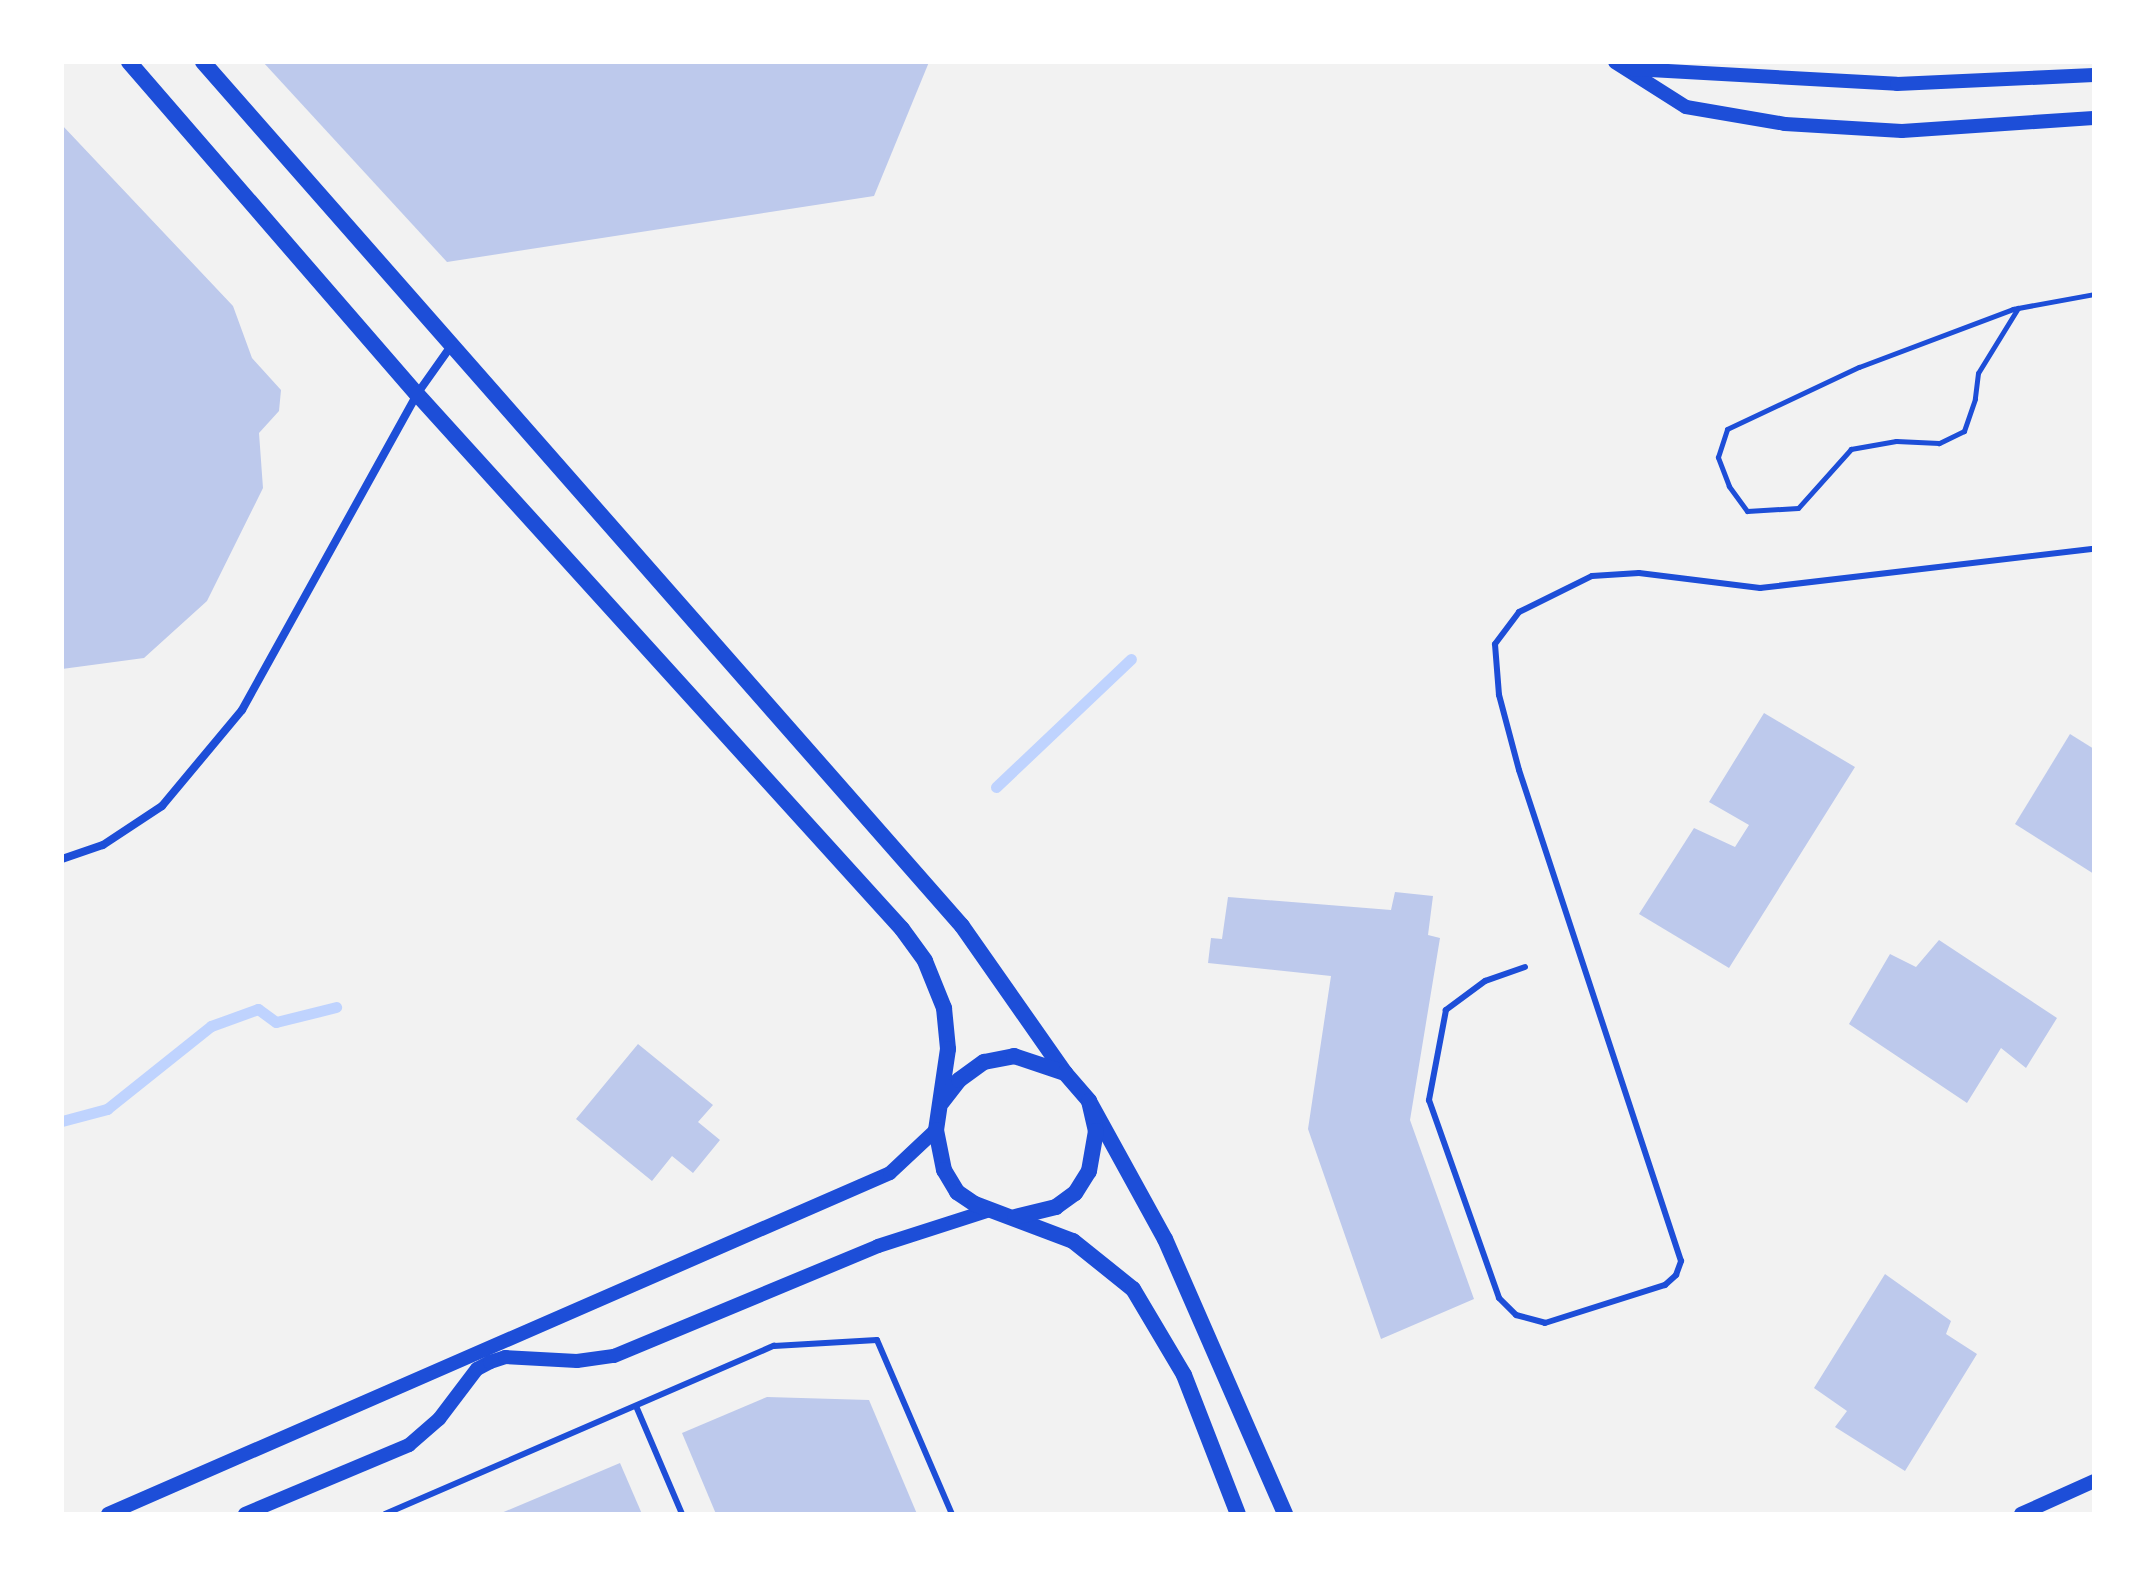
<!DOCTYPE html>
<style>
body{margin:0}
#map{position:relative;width:2156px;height:1576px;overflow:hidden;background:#f2f2f2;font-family:"Fira Sans Condensed",sans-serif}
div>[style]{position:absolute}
.stream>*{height:11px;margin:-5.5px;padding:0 5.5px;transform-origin:5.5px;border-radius:5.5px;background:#bfd3fe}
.building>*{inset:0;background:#bdc9ec}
.path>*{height:5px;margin:-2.5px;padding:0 2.5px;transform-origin:2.5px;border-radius:2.5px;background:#1d4ed8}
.service>*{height:6px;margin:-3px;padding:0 3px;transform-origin:3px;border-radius:3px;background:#1d4ed8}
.minor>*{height:8px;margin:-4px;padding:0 4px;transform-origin:4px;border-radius:4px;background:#1d4ed8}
.tertiary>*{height:14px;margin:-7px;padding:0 7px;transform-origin:7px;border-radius:7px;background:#1d4ed8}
.secondary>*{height:16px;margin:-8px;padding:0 8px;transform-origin:8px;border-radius:8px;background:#1d4ed8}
span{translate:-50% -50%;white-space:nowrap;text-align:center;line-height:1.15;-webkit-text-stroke:6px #fff;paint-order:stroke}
.frame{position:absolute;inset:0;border:64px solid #fff;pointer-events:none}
</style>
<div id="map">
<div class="stream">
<i style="left:996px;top:787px;width:186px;rotate:-43.5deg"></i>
<i style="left:62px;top:1121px;width:47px;rotate:-14.9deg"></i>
<i style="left:107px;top:1109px;width:133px;rotate:-38.6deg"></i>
<i style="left:211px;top:1026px;width:50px;rotate:-19.9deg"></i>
<i style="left:258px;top:1009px;width:22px;rotate:36deg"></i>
<i style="left:276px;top:1022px;width:62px;rotate:-14deg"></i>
</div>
<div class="building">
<i style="clip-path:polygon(263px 62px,929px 62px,874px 196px,447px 262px)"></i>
<i style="clip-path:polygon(62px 125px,233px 306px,252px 358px,281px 390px,279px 411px,259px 433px,263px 488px,207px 601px,144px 658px,62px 669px)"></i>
<i style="clip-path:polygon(1764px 713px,1855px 767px,1729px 968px,1639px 914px,1694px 828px,1735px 847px,1749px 825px,1709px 802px)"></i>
<i style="clip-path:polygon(2070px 734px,2094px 749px,2094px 874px,2015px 824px)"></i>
<i style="clip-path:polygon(1395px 892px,1433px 896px,1428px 935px,1440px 938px,1410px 1120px,1474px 1299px,1381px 1339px,1308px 1129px,1331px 976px,1208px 963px,1211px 938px,1222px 939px,1228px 897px,1391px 910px)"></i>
<i style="clip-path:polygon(1939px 940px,2057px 1018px,2026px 1068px,2001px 1048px,1967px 1103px,1849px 1024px,1890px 954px,1916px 967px)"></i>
<i style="clip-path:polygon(638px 1044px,713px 1105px,698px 1122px,720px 1140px,693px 1173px,672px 1156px,652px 1181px,576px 1119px)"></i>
<i style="clip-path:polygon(1885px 1274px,1951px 1321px,1946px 1334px,1977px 1354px,1905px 1471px,1835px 1427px,1847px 1411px,1814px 1388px)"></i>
<i style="clip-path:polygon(767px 1397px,869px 1400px,917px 1514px,716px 1514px,682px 1433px)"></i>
<i style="clip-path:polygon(620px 1463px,642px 1514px,499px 1514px)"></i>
</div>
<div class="path">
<i style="left:2018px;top:308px;width:76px;rotate:121.6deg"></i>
<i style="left:1978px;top:373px;width:26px;rotate:97deg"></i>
<i style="left:1975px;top:399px;width:34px;rotate:109deg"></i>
<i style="left:1964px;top:431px;width:28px;rotate:154deg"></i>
<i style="left:1939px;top:443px;width:43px;rotate:-177.3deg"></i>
<i style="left:1896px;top:441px;width:46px;rotate:169.9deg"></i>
<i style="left:1851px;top:449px;width:79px;rotate:131.9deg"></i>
<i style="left:1798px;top:508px;width:51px;rotate:176.6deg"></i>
<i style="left:1747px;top:511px;width:31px;rotate:-126deg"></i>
<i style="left:1729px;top:486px;width:31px;rotate:-111deg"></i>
<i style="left:1718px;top:457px;width:29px;rotate:-72deg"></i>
<i style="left:1727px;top:429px;width:146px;rotate:-25.2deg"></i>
<i style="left:1859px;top:367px;width:165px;rotate:-20.6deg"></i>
<i style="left:2013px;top:309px;width:5px;rotate:-11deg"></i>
<i style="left:2018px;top:308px;width:77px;rotate:-10.4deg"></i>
</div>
<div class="service">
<i style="left:1525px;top:967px;width:42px;rotate:160.7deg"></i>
<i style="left:1485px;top:981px;width:49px;rotate:143.4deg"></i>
<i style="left:1446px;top:1010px;width:92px;rotate:100.7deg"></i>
<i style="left:1429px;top:1100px;width:210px;rotate:70.5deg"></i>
<i style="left:1499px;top:1298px;width:24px;rotate:45deg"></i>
<i style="left:1516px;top:1315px;width:30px;rotate:15deg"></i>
<i style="left:1545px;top:1323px;width:126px;rotate:-17.6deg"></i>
<i style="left:1665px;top:1285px;width:15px;rotate:-42deg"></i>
<i style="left:1676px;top:1275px;width:15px;rotate:-70deg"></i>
<i style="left:1681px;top:1261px;width:517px;rotate:-108.26deg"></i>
<i style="left:1519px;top:770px;width:78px;rotate:-104.9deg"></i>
<i style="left:1499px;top:695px;width:51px;rotate:-94.5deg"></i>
<i style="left:1495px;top:644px;width:40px;rotate:-53deg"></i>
<i style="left:1519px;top:612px;width:81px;rotate:-26.3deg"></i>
<i style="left:1592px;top:576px;width:47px;rotate:-3.7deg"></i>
<i style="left:1639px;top:573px;width:122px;rotate:7.1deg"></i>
<i style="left:1760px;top:588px;width:336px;rotate:-6.7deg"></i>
<i style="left:636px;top:1406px;width:117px;rotate:66.9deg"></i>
<i style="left:385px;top:1514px;width:424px;rotate:-23.4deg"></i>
<i style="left:774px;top:1346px;width:103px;rotate:-3.3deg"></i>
<i style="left:877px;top:1340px;width:189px;rotate:66.7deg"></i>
</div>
<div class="minor">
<i style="left:62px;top:859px;width:43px;rotate:-18.9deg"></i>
<i style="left:103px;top:845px;width:71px;rotate:-33.5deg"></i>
<i style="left:162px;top:806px;width:125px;rotate:-50.2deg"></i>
<i style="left:242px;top:710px;width:361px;rotate:-61deg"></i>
<i style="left:417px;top:394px;width:59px;rotate:-54.7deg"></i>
</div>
<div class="tertiary">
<i style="left:1615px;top:62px;width:84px;rotate:32.4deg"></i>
<i style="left:1686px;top:107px;width:100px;rotate:9.7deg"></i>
<i style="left:1785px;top:124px;width:117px;rotate:3.4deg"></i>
<i style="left:1902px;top:131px;width:192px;rotate:-3.9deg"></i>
<i style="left:1632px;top:69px;width:265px;rotate:3.2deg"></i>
<i style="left:1897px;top:84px;width:197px;rotate:-2.6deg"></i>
<i style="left:108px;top:1514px;width:853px;rotate:-23.56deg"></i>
<i style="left:890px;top:1173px;width:63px;rotate:-43.1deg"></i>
<i style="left:245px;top:1514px;width:178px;rotate:-22.8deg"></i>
<i style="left:409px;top:1445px;width:40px;rotate:-41deg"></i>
<i style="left:439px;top:1419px;width:63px;rotate:-52.8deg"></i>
<i style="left:477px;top:1369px;width:15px;rotate:-28deg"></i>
<i style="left:490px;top:1362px;width:16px;rotate:-18deg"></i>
<i style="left:505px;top:1357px;width:72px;rotate:3.2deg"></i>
<i style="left:577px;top:1361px;width:37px;rotate:-8deg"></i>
<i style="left:614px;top:1356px;width:286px;rotate:-22.6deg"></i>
<i style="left:878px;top:1246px;width:118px;rotate:-17.8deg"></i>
<i style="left:2021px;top:1514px;width:80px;rotate:-24.3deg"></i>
</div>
<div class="secondary">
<i style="left:129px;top:62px;width:440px;rotate:49.1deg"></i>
<i style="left:417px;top:394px;width:722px;rotate:47.81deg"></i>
<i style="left:902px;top:929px;width:39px;rotate:54deg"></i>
<i style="left:925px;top:961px;width:51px;rotate:68deg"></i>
<i style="left:944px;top:1008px;width:41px;rotate:84.4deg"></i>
<i style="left:948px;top:1049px;width:82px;rotate:98.4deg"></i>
<i style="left:936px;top:1130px;width:41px;rotate:78.7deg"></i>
<i style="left:944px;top:1170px;width:26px;rotate:59deg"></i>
<i style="left:957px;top:1192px;width:22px;rotate:34deg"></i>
<i style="left:975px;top:1204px;width:105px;rotate:20.7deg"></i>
<i style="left:1073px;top:1241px;width:77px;rotate:38.7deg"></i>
<i style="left:1133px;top:1289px;width:100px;rotate:59.3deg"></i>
<i style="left:1184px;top:1375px;width:149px;rotate:68.8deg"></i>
<i style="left:203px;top:62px;width:1150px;rotate:48.7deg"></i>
<i style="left:962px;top:926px;width:179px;rotate:55deg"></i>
<i style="left:1089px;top:1101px;width:158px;rotate:61.2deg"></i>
<i style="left:1165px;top:1239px;width:300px;rotate:66.4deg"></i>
<i style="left:942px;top:1102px;width:28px;rotate:-52deg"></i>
<i style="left:959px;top:1080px;width:31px;rotate:-36deg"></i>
<i style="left:984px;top:1062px;width:31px;rotate:-11deg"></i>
<i style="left:1014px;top:1056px;width:54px;rotate:18.4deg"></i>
<i style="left:1065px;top:1073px;width:37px;rotate:49deg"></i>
<i style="left:1089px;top:1101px;width:31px;rotate:77deg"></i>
<i style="left:1096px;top:1131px;width:41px;rotate:99.9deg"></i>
<i style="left:1089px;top:1171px;width:26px;rotate:122deg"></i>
<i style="left:1075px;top:1193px;width:24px;rotate:144deg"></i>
<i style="left:1056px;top:1207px;width:42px;rotate:166.3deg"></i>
</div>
<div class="frame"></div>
</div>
